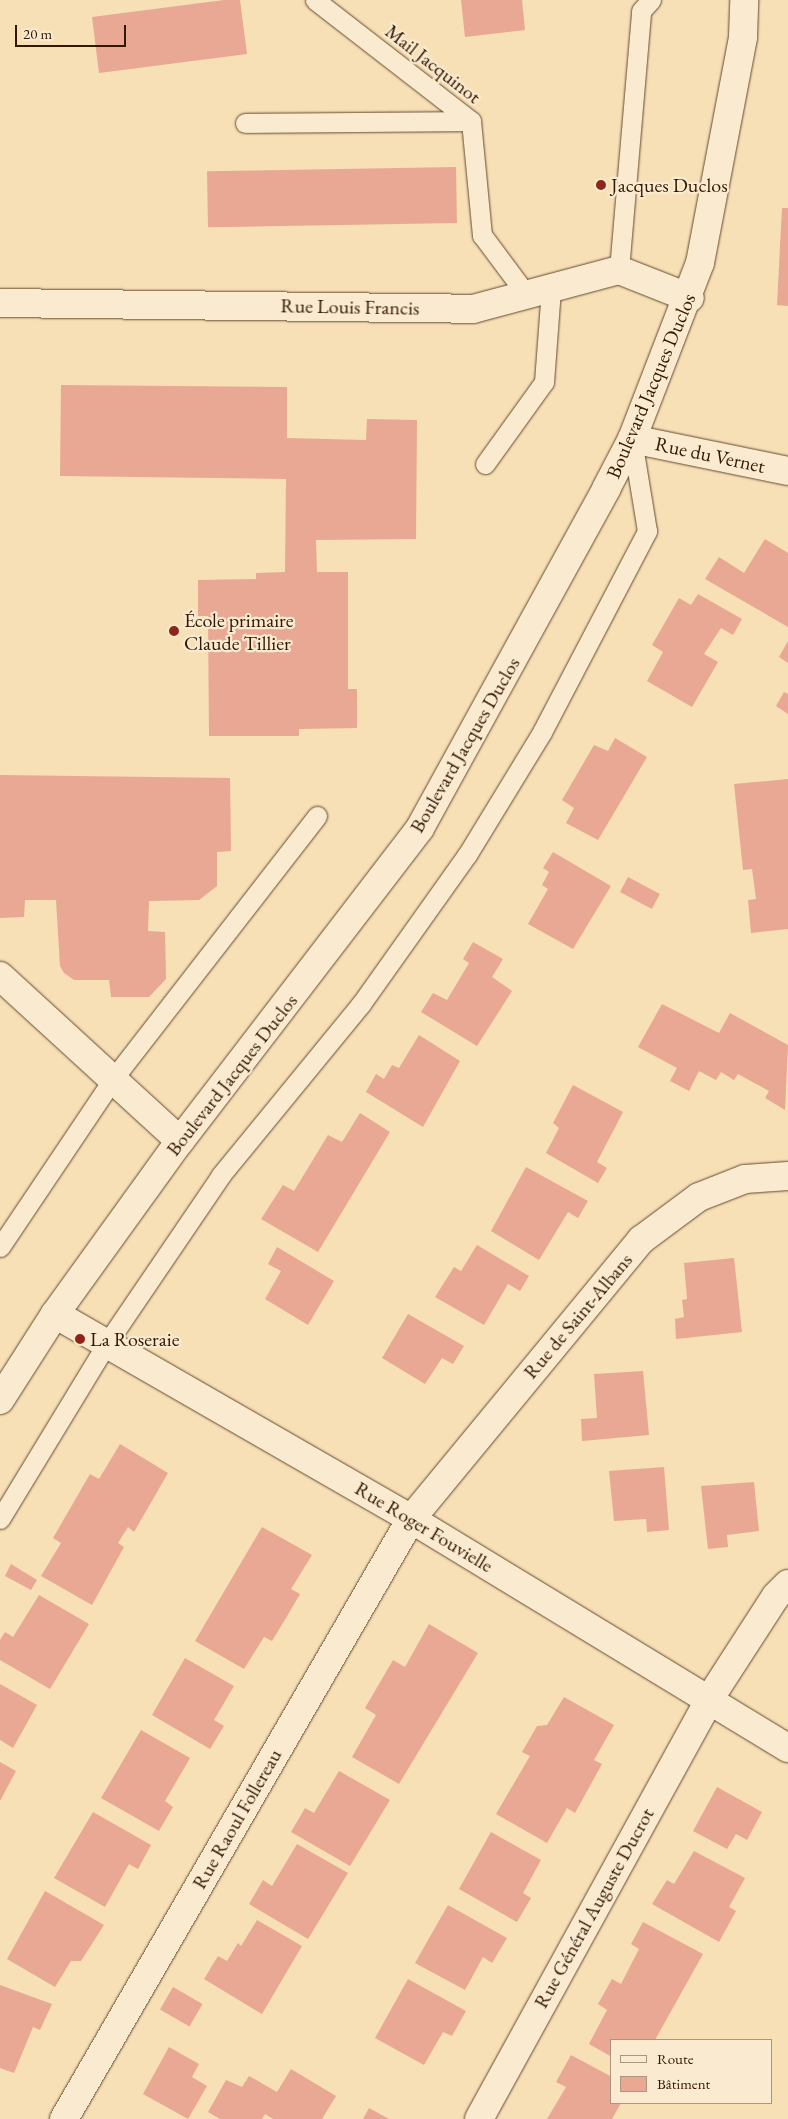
<!DOCTYPE html>
<meta charset="utf-8">
<style>
body{margin:0}
#map{position:relative;width:788px;height:2119px;overflow:hidden;background:#f7dfb6;font-family:"EB Garamond",serif}
div>[style]{position:absolute}
.building>*{inset:0;background:#e9a893;transform-origin:0 0}
.roads{filter:drop-shadow(0 0 1px #644a2e) drop-shadow(0 0 1px #644a2e)}
.service>*{height:19px;margin:-9.5px;padding:0 9.5px;transform-origin:9.5px;border-radius:9.5px;background:#faead0}
.minor>*{height:28px;margin:-14px;padding:0 14px;transform-origin:14px;border-radius:14px;background:#faead0}
.dots>*{width:14px;height:14px;translate:-50% -50%;box-sizing:border-box;border:2px solid #faead0;border-radius:50%}
span{translate:-50% -50%;white-space:nowrap;text-align:center;line-height:1.15;-webkit-text-stroke:4.5px #faead0;paint-order:stroke}
.street-label{font-size:20px;color:#331801}
.poi-label{font-size:20px;color:#331801}
.left{translate:0 -50%;text-align:left}
.legend{position:absolute;left:610px;top:2039px;width:162px;height:65px;box-sizing:border-box;background:#faead0;border:1px solid #aa967d;margin:0;padding:6px 9px;list-style:none;font-size:15px;color:#331801}
.legend li{display:flex;align-items:center;gap:10px;height:25px}
.legend b{width:25px;border:1px solid #aa967d}
.scale{position:absolute;left:15px;top:25px;width:111px;height:22px;box-sizing:border-box;border:2px solid #331801;border-top:0;padding-left:6px;font-size:15px;line-height:18px;white-space:nowrap;color:#331801;-webkit-text-stroke:4px #faead0;paint-order:stroke}
</style>
<div id="map">
<div class="building">
<i style="clip-path:polygon(224px 0,240px 0,247px 54px,99px 73px,92px 17px)"></i>
<i style="clip-path:polygon(461px 0,522px 0,525px 30px,465px 37px)"></i>
<i style="left:456px;top:167px;width:56px;height:249px;rotate:89deg"></i>
<i style="clip-path:polygon(782px 208px,788px 208px,788px 306px,777px 305px)"></i>
<i style="clip-path:polygon(61px 385px,287px 387px,287px 438px,366px 440px,367px 419px,417px 420px,416px 539px,316px 540px,317px 572px,348px 572px,348px 689px,357px 689px,357px 728px,299px 729px,299px 736px,209px 736px,208px 616px,198px 616px,198px 580px,256px 579px,256px 573px,285px 572px,286px 479px,60px 476px)"></i>
<i style="clip-path:polygon(765px 539px,788px 553px,788px 627px,705px 579px,719px 557px,744px 573px)"></i>
<i style="clip-path:polygon(698px 594px,742px 619px,733px 635px,721px 628px,704px 654px,718px 662px,692px 707px,647px 681px,663px 652px,652px 645px,679px 598px,691px 605px)"></i>
<i style="clip-path:polygon(788px 641px,788px 663px,779px 657px)"></i>
<i style="clip-path:polygon(784px 692px,788px 694px,788px 714px,776px 706px)"></i>
<i style="clip-path:polygon(615px 738px,647px 757px,598px 840px,566px 823px,574px 808px,562px 800px,594px 745px,608px 751px)"></i>
<i style="clip-path:polygon(0 775px,230px 778px,231px 851px,217px 852px,217px 886px,199px 900px,149px 901px,148px 931px,165px 932px,166px 979px,149px 997px,111px 997px,109px 980px,74px 980px,64px 973px,60px 966px,56px 900px,25px 900px,24px 917px,0 918px)"></i>
<i style="clip-path:polygon(788px 779px,788px 929px,751px 933px,748px 900px,756px 899px,752px 869px,743px 870px,734px 784px)"></i>
<i style="clip-path:polygon(553px 852px,611px 886px,573px 949px,528px 924px,548px 889px,542px 885px,549px 872px,543px 868px)"></i>
<i style="left:628px;top:877px;width:36px;height:17px;rotate:28deg"></i>
<i style="clip-path:polygon(473px 942px,503px 959px,492px 977px,512px 991px,477px 1046px,421px 1012px,433px 993px,447px 1000px,469px 963px,463px 959px)"></i>
<i style="clip-path:polygon(662px 1004px,719px 1033px,730px 1013px,788px 1045px,785px 1110px,765px 1098px,769px 1091px,738px 1074px,734px 1080px,721px 1072px,716px 1080px,699px 1071px,689px 1091px,670px 1081px,677px 1068px,638px 1047px)"></i>
<i style="clip-path:polygon(419px 1035px,460px 1061px,423px 1127px,366px 1092px,376px 1074px,384px 1079px,392px 1065px,399px 1068px)"></i>
<i style="clip-path:polygon(573px 1085px,623px 1112px,597px 1162px,607px 1168px,598px 1183px,546px 1153px,559px 1128px,553px 1123px)"></i>
<i style="clip-path:polygon(360px 1113px,390px 1132px,318px 1252px,261px 1219px,283px 1185px,294px 1191px,328px 1135px,342px 1142px)"></i>
<i style="clip-path:polygon(526px 1167px,588px 1201px,578px 1218px,568px 1212px,539px 1260px,491px 1231px)"></i>
<i style="clip-path:polygon(477px 1245px,529px 1276px,520px 1291px,508px 1284px,484px 1325px,435px 1297px,454px 1267px,461px 1271px)"></i>
<i style="clip-path:polygon(277px 1247px,334px 1281px,308px 1325px,265px 1299px,281px 1271px,268px 1264px)"></i>
<i style="clip-path:polygon(734px 1258px,742px 1332px,676px 1339px,675px 1319px,684px 1317px,682px 1300px,687px 1299px,684px 1263px)"></i>
<i style="clip-path:polygon(408px 1314px,464px 1346px,453px 1364px,442px 1358px,425px 1384px,382px 1358px)"></i>
<i style="clip-path:polygon(643px 1371px,649px 1435px,582px 1441px,581px 1419px,597px 1418px,594px 1374px)"></i>
<i style="clip-path:polygon(120px 1444px,168px 1473px,134px 1532px,128px 1527px,118px 1543px,124px 1547px,92px 1605px,41px 1576px,61px 1543px,53px 1538px,90px 1474px,99px 1479px)"></i>
<i style="clip-path:polygon(664px 1467px,669px 1530px,647px 1532px,646px 1519px,614px 1521px,609px 1471px)"></i>
<i style="clip-path:polygon(754px 1482px,759px 1531px,727px 1535px,728px 1547px,708px 1549px,701px 1486px)"></i>
<i style="clip-path:polygon(262px 1527px,312px 1555px,291px 1589px,300px 1594px,286px 1618px,272px 1641px,264px 1637px,244px 1669px,195px 1641px)"></i>
<i style="clip-path:polygon(11px 1564px,37px 1580px,31px 1590px,5px 1576px)"></i>
<i style="clip-path:polygon(39px 1595px,89px 1624px,50px 1689px,0 1660px,0 1640px,5px 1632px,13px 1637px)"></i>
<i style="clip-path:polygon(429px 1624px,478px 1653px,399px 1784px,352px 1757px,376px 1715px,365px 1708px,393px 1660px,405px 1667px)"></i>
<i style="clip-path:polygon(185px 1658px,234px 1686px,214px 1720px,224px 1726px,210px 1749px,152px 1715px)"></i>
<i style="clip-path:polygon(0 1684px,37px 1705px,13px 1748px,0 1740px)"></i>
<i style="clip-path:polygon(564px 1697px,614px 1725px,594px 1760px,602px 1764px,575px 1813px,567px 1808px,547px 1843px,496px 1814px,530px 1756px,522px 1752px,537px 1726px,547px 1725px)"></i>
<i style="clip-path:polygon(141px 1730px,190px 1758px,165px 1801px,173px 1807px,159px 1831px,101px 1798px)"></i>
<i style="clip-path:polygon(0 1762px,16px 1771px,0 1801px)"></i>
<i style="clip-path:polygon(339px 1771px,390px 1800px,350px 1866px,291px 1832px,305px 1808px,314px 1813px)"></i>
<i style="clip-path:polygon(717px 1787px,762px 1812px,747px 1840px,736px 1834px,727px 1849px,693px 1831px)"></i>
<i style="clip-path:polygon(93px 1812px,151px 1845px,138px 1869px,129px 1864px,105px 1907px,54px 1878px)"></i>
<i style="clip-path:polygon(491px 1832px,541px 1860px,523px 1893px,531px 1898px,517px 1922px,459px 1889px)"></i>
<i style="clip-path:polygon(297px 1844px,348px 1873px,308px 1939px,249px 1904px,263px 1880px,272px 1886px)"></i>
<i style="clip-path:polygon(694px 1851px,745px 1878px,729px 1907px,736px 1911px,719px 1942px,652px 1904px,667px 1880px,674px 1884px)"></i>
<i style="clip-path:polygon(45px 1891px,104px 1925px,81px 1961px,71px 1961px,55px 1987px,7px 1959px)"></i>
<i style="clip-path:polygon(448px 1905px,507px 1938px,492px 1963px,483px 1957px,465px 1990px,415px 1963px)"></i>
<i style="clip-path:polygon(257px 1920px,302px 1946px,262px 2014px,204px 1979px,218px 1956px,227px 1961px,238px 1943px,241px 1946px)"></i>
<i style="clip-path:polygon(643px 1922px,703px 1954px,655px 2040px,612px 2040px,612px 2057px,589px 2044px,607px 2010px,598px 2004px,612px 1979px,621px 1984px,639px 1949px,631px 1944px)"></i>
<i style="clip-path:polygon(408px 1979px,466px 2011px,452px 2036px,443px 2032px,424px 2065px,375px 2038px)"></i>
<i style="clip-path:polygon(0 1985px,52px 2004px,40px 2030px,33px 2027px,14px 2073px,0 2068px)"></i>
<i style="left:173px;top:1987px;width:34px;height:26px;rotate:30deg"></i>
<i style="clip-path:polygon(169px 2047px,199px 2064px,192px 2077px,207px 2086px,188px 2119px,143px 2094px)"></i>
<i style="clip-path:polygon(571px 2055px,612px 2077px,612px 2103px,621px 2103px,612px 2119px,547px 2119px,566px 2087px,556px 2082px)"></i>
<i style="clip-path:polygon(291px 2069px,336px 2096px,322px 2119px,273px 2119px,265px 2114px,262px 2119px,220px 2119px,208px 2112px,226px 2080px,242px 2087px,249px 2076px,277px 2092px)"></i>
<i style="clip-path:polygon(369px 2108px,389px 2119px,363px 2119px)"></i>
</div>
<div class="roads">
<div class="service">
<i style="left:315px;top:0;width:197px;rotate:37.8deg"></i>
<i style="left:471px;top:121px;width:115px;rotate:84.5deg"></i>
<i style="left:482px;top:235px;width:74px;rotate:53.3deg"></i>
<i style="left:245px;top:123px;width:226px;rotate:-0.5deg"></i>
<i style="left:619px;top:270px;width:260px;rotate:-85.1deg"></i>
<i style="left:641px;top:11px;width:15px;rotate:-48deg"></i>
<i style="left:485px;top:464px;width:101px;rotate:-54.3deg"></i>
<i style="left:544px;top:382px;width:94px;rotate:-85.7deg"></i>
<i style="left:0;top:1247px;width:202px;rotate:-56.1deg"></i>
<i style="left:113px;top:1079px;width:333px;rotate:-52.2deg"></i>
<i style="left:0;top:1519px;width:206px;rotate:-58.7deg"></i>
<i style="left:107px;top:1343px;width:203px;rotate:-55.8deg"></i>
<i style="left:221px;top:1175px;width:221px;rotate:-50.7deg"></i>
<i style="left:361px;top:1004px;width:183px;rotate:-54.6deg"></i>
<i style="left:467px;top:855px;width:144px;rotate:-58.6deg"></i>
<i style="left:542px;top:732px;width:227px;rotate:-62.4deg"></i>
<i style="left:647px;top:531px;width:93px;rotate:-99.3deg"></i>
</div>
<div class="minor">
<i style="left:0;top:303px;width:473px;rotate:0.7deg"></i>
<i style="left:473px;top:309px;width:151px;rotate:-15deg"></i>
<i style="left:619px;top:270px;width:76px;rotate:21.5deg"></i>
<i style="left:632px;top:439px;width:159px;rotate:11.6deg"></i>
<i style="left:0;top:976px;width:244px;rotate:42.5deg"></i>
<i style="left:55px;top:1314px;width:411px;rotate:29.9deg"></i>
<i style="left:411px;top:1519px;width:441px;rotate:31.3deg"></i>
<i style="left:0;top:1400px;width:102px;rotate:-57.4deg"></i>
<i style="left:55px;top:1314px;width:213px;rotate:-54.2deg"></i>
<i style="left:180px;top:1141px;width:394px;rotate:-52.5deg"></i>
<i style="left:420px;top:828px;width:387px;rotate:-61.2deg"></i>
<i style="left:606px;top:489px;width:56px;rotate:-62.5deg"></i>
<i style="left:632px;top:439px;width:189px;rotate:-68.9deg"></i>
<i style="left:700px;top:263px;width:230px;rotate:-79.2deg"></i>
<i style="left:743px;top:37px;width:37px;rotate:-88deg"></i>
<i style="left:64px;top:2119px;width:693px;rotate:-59.96deg"></i>
<i style="left:411px;top:1519px;width:362px;rotate:-50.5deg"></i>
<i style="left:641px;top:1240px;width:72px;rotate:-36.6deg"></i>
<i style="left:699px;top:1197px;width:49px;rotate:-21.4deg"></i>
<i style="left:745px;top:1179px;width:43px;rotate:-4deg"></i>
<i style="left:479px;top:2119px;width:480px;rotate:-61.2deg"></i>
<i style="left:710px;top:1698px;width:121px;rotate:-57.1deg"></i>
<i style="left:776px;top:1596px;width:17px;rotate:-45deg"></i>
</div>
</div>
<div class="dots">
<i style="left:601px;top:185px;background:#8f2418"></i>
<i style="left:174px;top:631px;background:#8f2418"></i>
<i style="left:80px;top:1339px;background:#8f2418"></i>
</div>
<div class="street-label">
<span style="left:433px;top:64px;rotate:38deg">Mail Jacquinot</span>
<span style="left:350px;top:307px;rotate:1deg">Rue Louis Francis</span>
<span style="left:651px;top:386px;rotate:-67deg">Boulevard Jacques Duclos</span>
<span style="left:710px;top:455px;rotate:12deg">Rue du Vernet</span>
<span style="left:465px;top:745px;rotate:-60deg">Boulevard Jacques Duclos</span>
<span style="left:232px;top:1075px;rotate:-52deg">Boulevard Jacques Duclos</span>
<span style="left:578px;top:1316px;rotate:-50deg">Rue de Saint-Albans</span>
<span style="left:424px;top:1527px;rotate:31deg">Rue Roger Fouvielle</span>
<span style="left:237px;top:1819px;rotate:-60deg">Rue Raoul Follereau</span>
<span style="left:594px;top:1908px;rotate:-61deg">Rue Général Auguste Ducrot</span>
</div>
<div class="poi-label">
<span class="left" style="left:611px;top:185px">Jacques Duclos</span>
<span class="left" style="left:184px;top:632px">École primaire<br>Claude Tillier</span>
<span class="left" style="left:90px;top:1339px">La Roseraie</span>
</div>
<ul class="legend">
<li><b style="height:6px;background:#faead0"></b>Route</li>
<li><b style="height:14px;background:#e9a893"></b>Bâtiment</li>
</ul>
<div class="scale">20 m</div>
</div>
